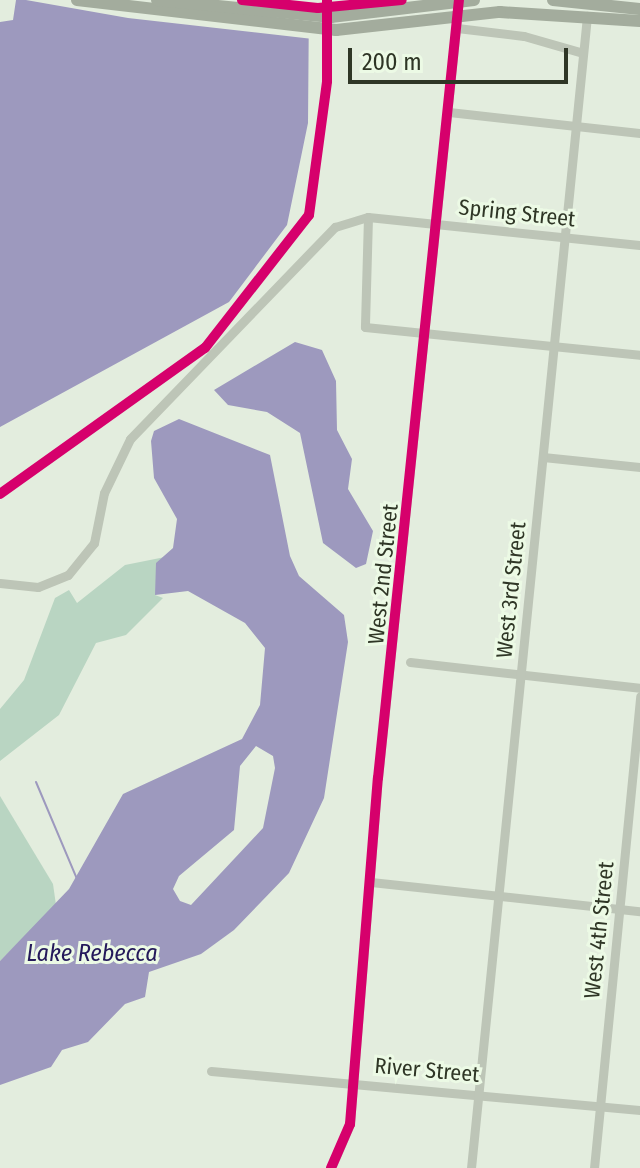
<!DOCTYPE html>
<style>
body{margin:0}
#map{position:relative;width:640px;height:1168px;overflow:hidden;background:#e3edde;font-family:"Fira Sans Condensed",sans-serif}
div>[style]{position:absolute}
.green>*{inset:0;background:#b9d5c2}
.water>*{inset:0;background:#9d99be}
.pier>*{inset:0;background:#e3edde}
.stream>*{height:2px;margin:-1px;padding:0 1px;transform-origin:1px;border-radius:1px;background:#9d99be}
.minor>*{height:9px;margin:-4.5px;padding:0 4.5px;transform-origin:4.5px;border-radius:4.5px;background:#bdc5b7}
.highway>*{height:12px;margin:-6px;padding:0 6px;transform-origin:6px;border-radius:6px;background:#a3ac9d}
.highway-bridge>*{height:12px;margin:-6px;padding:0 6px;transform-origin:6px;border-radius:6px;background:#a3ac9d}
.cycleway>*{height:10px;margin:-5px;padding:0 5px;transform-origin:5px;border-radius:5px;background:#d6006c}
span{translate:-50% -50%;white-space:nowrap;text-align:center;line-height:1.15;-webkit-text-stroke:6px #ecfae5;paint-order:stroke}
.street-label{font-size:22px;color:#2f3626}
.water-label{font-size:24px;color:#24195a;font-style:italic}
.scale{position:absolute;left:348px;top:48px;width:220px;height:36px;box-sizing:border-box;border:4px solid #2f3626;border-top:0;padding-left:10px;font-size:24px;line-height:28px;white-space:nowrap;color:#2f3626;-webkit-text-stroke:6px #ecfae5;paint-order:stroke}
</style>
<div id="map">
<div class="green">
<i style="clip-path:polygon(165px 557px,155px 595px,163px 598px,126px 635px,96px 643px,59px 715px,0 761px,0 709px,24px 680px,55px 598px,69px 590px,77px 603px,125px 565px)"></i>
<i style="clip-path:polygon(0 796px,53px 884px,56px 905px,0 961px)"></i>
</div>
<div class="water">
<i style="clip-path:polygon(16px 0,309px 0,308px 123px,287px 225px,229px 302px,0 427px,0 22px,13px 20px)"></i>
<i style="clip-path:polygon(295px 342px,322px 350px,336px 381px,337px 430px,352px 459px,348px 489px,373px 531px,366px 564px,356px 568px,323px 543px,300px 433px,267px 412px,228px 405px,214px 390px)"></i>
<i style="clip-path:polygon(evenodd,179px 419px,270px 455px,290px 556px,299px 576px,344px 615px,348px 642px,324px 798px,289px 873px,234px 930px,201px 954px,149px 972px,145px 997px,125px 1004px,88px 1042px,62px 1050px,51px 1067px,0 1085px,0 961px,69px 889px,123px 794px,242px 739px,260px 705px,265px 648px,245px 623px,188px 591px,155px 595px,156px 563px,173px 548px,177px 519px,154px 478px,151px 441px,154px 431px,179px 419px,256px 746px,273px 756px,275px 768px,263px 828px,191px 905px,180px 901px,173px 889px,179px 876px,234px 830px,240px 766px,256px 746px)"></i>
</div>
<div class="pier">
<i style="clip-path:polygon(26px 0,313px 0,313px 39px,128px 18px)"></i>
</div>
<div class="stream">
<i style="left:36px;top:782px;width:105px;rotate:67.1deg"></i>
</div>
<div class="minor">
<i style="left:457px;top:28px;width:67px;rotate:6.8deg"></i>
<i style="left:524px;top:36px;width:61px;rotate:16.1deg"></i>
<i style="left:449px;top:112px;width:192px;rotate:6.3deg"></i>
<i style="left:368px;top:217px;width:110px;rotate:91.6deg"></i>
<i style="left:365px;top:327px;width:276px;rotate:5.8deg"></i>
<i style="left:543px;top:457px;width:98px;rotate:5.9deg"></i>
<i style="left:0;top:583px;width:38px;rotate:6deg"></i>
<i style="left:38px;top:587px;width:32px;rotate:-22deg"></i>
<i style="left:68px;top:575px;width:41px;rotate:-50.9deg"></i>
<i style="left:94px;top:543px;width:51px;rotate:-78.7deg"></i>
<i style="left:104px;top:493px;width:60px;rotate:-64.3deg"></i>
<i style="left:130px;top:439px;width:295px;rotate:-46deg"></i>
<i style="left:335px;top:227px;width:34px;rotate:-17deg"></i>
<i style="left:368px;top:217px;width:273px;rotate:5.9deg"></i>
<i style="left:410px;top:662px;width:231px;rotate:6.4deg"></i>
<i style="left:371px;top:882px;width:271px;rotate:6.2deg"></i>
<i style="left:211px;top:1071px;width:431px;rotate:5.2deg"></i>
<i style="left:331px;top:1168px;width:48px;rotate:-66.6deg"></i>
<i style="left:350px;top:1124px;width:347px;rotate:-85.4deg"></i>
<i style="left:378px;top:778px;width:782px;rotate:-84.06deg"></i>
<i style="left:471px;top:1168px;width:1158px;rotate:-84.25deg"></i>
<i style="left:594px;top:1168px;width:474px;rotate:-84.4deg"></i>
</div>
<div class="highway">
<i style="left:553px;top:0;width:87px;rotate:5.9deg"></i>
<i style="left:500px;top:12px;width:140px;rotate:3.7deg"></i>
</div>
<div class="highway-bridge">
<i style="left:77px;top:0;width:261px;rotate:6.6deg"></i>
<i style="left:336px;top:30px;width:165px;rotate:-6.3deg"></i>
<i style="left:157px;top:0;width:175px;rotate:5.6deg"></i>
<i style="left:331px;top:17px;width:144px;rotate:-6.8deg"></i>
</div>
<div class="cycleway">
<i style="left:242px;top:0;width:76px;rotate:6deg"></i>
<i style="left:318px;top:8px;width:84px;rotate:-5.4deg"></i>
<i style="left:0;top:494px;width:252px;rotate:-35.5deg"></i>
<i style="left:205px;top:348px;width:169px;rotate:-52deg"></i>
<i style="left:309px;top:215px;width:135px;rotate:-82.3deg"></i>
<i style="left:327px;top:81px;width:81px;rotate:-90deg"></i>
<i style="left:331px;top:1168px;width:48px;rotate:-66.6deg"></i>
<i style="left:350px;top:1124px;width:347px;rotate:-85.4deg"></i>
<i style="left:378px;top:778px;width:782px;rotate:-84.06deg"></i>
</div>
<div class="street-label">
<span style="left:517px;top:213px;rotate:6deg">Spring Street</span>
<span style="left:383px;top:574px;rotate:-84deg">West 2nd Street</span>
<span style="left:511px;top:590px;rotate:-84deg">West 3rd Street</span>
<span style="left:599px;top:930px;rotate:-84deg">West 4th Street</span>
<span style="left:427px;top:1070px;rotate:5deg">River Street</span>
</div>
<div class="water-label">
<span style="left:92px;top:954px">Lake Rebecca</span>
</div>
<div class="scale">200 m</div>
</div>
